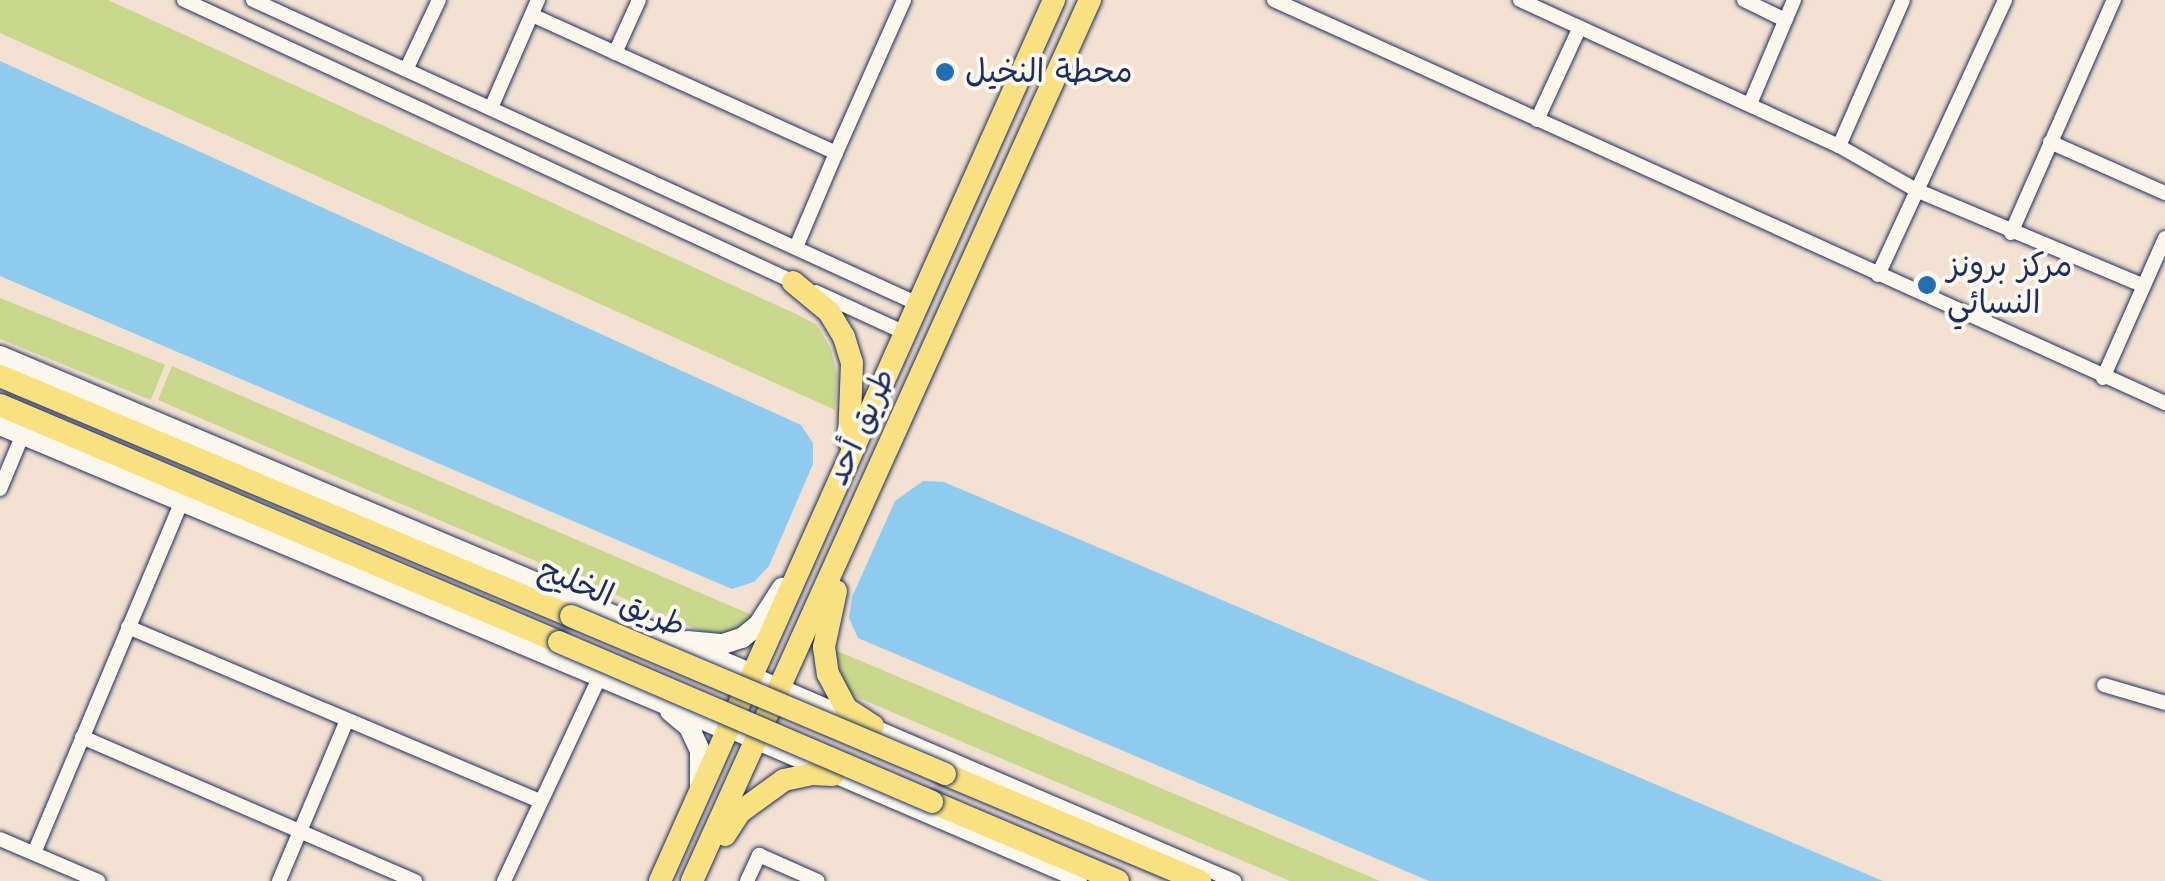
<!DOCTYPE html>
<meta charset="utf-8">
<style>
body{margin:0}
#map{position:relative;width:2165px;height:881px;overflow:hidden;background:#f2e0d1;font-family:"Comic Neue","Playpen Sans Arabic",sans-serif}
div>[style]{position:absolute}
.green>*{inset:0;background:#c8d78b;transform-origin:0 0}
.water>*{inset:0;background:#8fcaef}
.roads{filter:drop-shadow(0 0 2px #1b2f5e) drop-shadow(0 0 2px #1b2f5e)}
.minor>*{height:14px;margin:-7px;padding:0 7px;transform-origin:7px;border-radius:7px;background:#fbf7ec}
.secondary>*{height:20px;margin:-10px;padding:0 10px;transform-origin:10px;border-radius:10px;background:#fbf7ec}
.primary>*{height:22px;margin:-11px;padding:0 11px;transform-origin:11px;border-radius:11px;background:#f9e181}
.bridges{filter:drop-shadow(0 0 2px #1b2f5e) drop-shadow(0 0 2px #1b2f5e)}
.primary-bridge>*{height:22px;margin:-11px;padding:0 11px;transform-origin:11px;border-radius:11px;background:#f9e181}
.dots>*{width:28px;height:28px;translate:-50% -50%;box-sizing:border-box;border:5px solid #fbf7ec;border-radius:50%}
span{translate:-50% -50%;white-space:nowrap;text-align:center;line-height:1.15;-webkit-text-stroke:8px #fbf7ec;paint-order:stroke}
.poi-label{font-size:32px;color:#1b2f5e}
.left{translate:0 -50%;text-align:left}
.street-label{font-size:32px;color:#1b2f5e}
</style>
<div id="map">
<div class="green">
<i style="clip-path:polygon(0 0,108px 0,796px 314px,817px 325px,831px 349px,837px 374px,835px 410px,0 33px)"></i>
<i style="left:0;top:298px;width:178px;height:38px;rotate:22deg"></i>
<i style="clip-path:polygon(172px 366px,754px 616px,738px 628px,721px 634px,701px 631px,354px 484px,158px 400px)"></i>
<i style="clip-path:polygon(835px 650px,1380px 881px,1290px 881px,847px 693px)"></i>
</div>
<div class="water">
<i style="clip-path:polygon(0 61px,801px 425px,813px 443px,813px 464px,769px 566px,754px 582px,732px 589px,0 276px)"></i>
<i style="clip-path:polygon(923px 481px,944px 482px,1883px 881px,1429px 881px,858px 638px,849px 618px,852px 597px,895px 501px)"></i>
</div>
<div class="roads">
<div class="minor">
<i style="left:184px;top:0;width:674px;rotate:24.82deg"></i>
<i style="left:253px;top:0;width:731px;rotate:24.57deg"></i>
<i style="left:1274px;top:0;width:978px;rotate:24.34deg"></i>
<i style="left:1520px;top:0;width:351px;rotate:24.6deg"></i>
<i style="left:1839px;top:146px;width:89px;rotate:29.7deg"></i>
<i style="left:1916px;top:190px;width:247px;rotate:22.8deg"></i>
<i style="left:1744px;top:0;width:46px;rotate:26deg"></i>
<i style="left:532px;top:15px;width:334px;rotate:24.4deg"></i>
<i style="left:836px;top:153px;width:100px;rotate:113deg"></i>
<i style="left:615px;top:53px;width:58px;rotate:-65.6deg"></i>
<i style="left:406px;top:70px;width:77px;rotate:-64.8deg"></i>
<i style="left:1750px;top:104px;width:113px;rotate:-67.1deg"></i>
<i style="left:491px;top:108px;width:118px;rotate:-66.5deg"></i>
<i style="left:1537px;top:120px;width:102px;rotate:-65.2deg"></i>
<i style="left:2050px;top:142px;width:126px;rotate:23.9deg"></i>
<i style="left:1839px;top:146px;width:159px;rotate:-66.3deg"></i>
<i style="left:836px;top:153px;width:167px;rotate:-66deg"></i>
<i style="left:2011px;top:233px;width:255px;rotate:-66.2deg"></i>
<i style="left:1878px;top:275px;width:303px;rotate:-65.2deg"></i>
<i style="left:816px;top:292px;width:98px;rotate:24.7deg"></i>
<i style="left:2103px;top:378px;width:153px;rotate:-66.1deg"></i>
<i style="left:0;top:489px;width:60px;rotate:-67.3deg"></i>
<i style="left:128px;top:627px;width:447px;rotate:22.9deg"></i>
<i style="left:752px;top:674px;width:525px;rotate:23.24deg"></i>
<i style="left:2104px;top:685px;width:64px;rotate:16.4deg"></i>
<i style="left:727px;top:730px;width:384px;rotate:23.2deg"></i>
<i style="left:82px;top:737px;width:363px;rotate:23.4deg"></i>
<i style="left:0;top:839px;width:107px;rotate:23.2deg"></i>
<i style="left:34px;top:853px;width:380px;rotate:-67.2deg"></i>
<i style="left:279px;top:881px;width:175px;rotate:-67.1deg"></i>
<i style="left:504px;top:881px;width:226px;rotate:-64.9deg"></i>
<i style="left:747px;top:881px;width:29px;rotate:-65deg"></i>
<i style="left:759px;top:855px;width:64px;rotate:23.8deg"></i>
</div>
<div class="secondary">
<i style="left:0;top:356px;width:816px;rotate:22.92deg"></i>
<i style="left:0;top:425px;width:788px;rotate:22.76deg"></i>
<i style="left:687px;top:641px;width:36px;rotate:5deg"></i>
<i style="left:723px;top:644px;width:20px;rotate:-18deg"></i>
<i style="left:742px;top:638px;width:22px;rotate:-39deg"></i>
<i style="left:759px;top:624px;width:43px;rotate:-57.4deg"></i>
<i style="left:670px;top:711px;width:25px;rotate:40deg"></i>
<i style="left:689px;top:727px;width:26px;rotate:65deg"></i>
<i style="left:700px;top:751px;width:40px;rotate:90deg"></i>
</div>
<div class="primary">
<i style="left:793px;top:282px;width:47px;rotate:39.8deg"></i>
<i style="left:829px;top:312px;width:29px;rotate:59deg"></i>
<i style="left:844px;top:337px;width:27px;rotate:73deg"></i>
<i style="left:852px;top:363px;width:78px;rotate:92.2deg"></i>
<i style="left:0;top:376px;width:619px;rotate:22.8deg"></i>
<i style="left:0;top:405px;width:607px;rotate:22.98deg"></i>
<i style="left:836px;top:591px;width:57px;rotate:102.1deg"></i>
<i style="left:824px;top:647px;width:27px;rotate:82deg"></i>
<i style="left:828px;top:674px;width:40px;rotate:62deg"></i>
<i style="left:847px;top:709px;width:31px;rotate:33deg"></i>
<i style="left:945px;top:774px;width:277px;rotate:22.8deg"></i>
<i style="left:932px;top:802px;width:202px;rotate:23deg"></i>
<i style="left:725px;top:835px;width:27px;rotate:-57deg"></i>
<i style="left:740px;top:812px;width:54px;rotate:-36deg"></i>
<i style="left:784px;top:780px;width:29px;rotate:-12deg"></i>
<i style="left:812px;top:774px;width:21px;rotate:3deg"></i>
<i style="left:660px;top:881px;width:965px;rotate:-65.9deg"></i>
<i style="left:692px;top:881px;width:967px;rotate:-65.69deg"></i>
</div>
</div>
<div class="bridges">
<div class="primary-bridge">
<i style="left:571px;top:616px;width:406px;rotate:22.9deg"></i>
<i style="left:559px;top:642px;width:406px;rotate:23.2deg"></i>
</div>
</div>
<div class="dots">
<i style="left:945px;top:72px;background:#1f6fb2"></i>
<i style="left:1927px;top:285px;background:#1f6fb2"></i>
</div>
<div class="poi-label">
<span class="left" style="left:965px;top:72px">محطة النخيل</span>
<span class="left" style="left:1947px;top:285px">مركز برونز<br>النسائي</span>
</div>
<div class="street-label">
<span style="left:861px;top:427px;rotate:-66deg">طريق أحد</span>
<span style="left:612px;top:598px;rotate:23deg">طريق الخليج</span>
</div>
</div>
